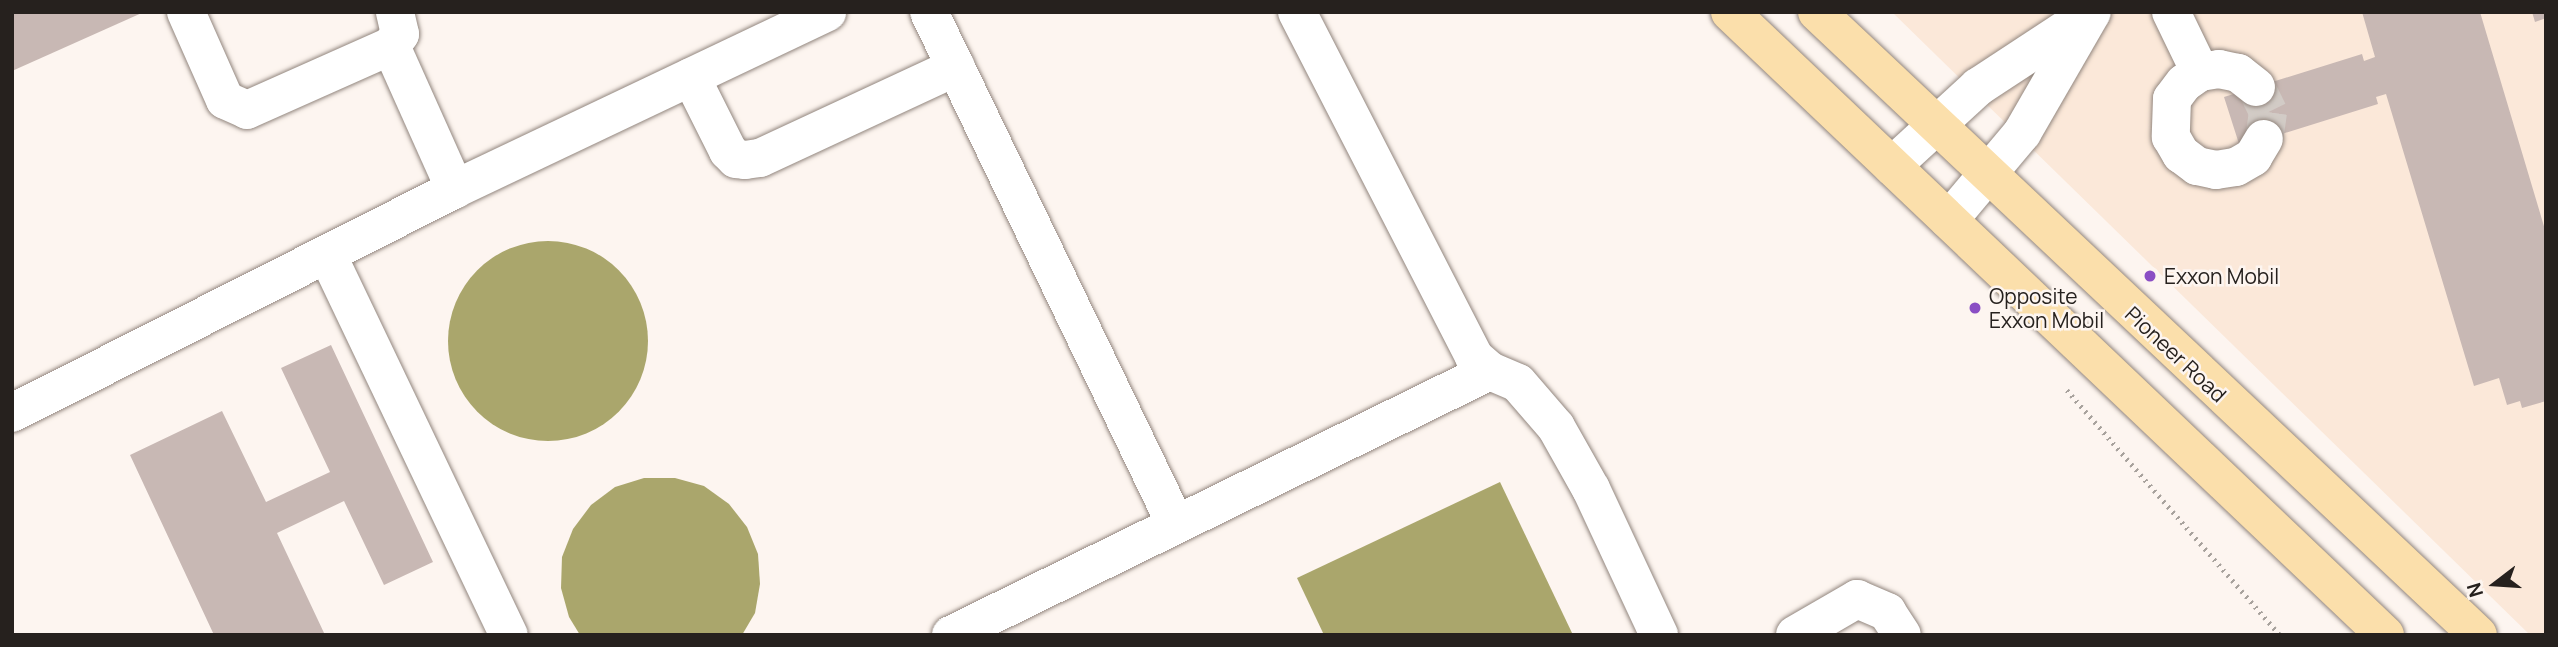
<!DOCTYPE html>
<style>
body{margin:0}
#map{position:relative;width:2558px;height:647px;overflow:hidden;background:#fdf5f0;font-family:Manrope,sans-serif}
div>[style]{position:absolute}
.built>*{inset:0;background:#fbe8d9}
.water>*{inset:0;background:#aaa66c}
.round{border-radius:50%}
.building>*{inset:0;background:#c8b8b4}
.minor-tunnel>*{height:38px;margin-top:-19px;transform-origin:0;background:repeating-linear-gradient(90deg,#d2cbc6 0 38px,transparent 0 57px)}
.path>*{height:4.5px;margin-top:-2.25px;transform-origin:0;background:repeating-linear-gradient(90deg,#a8a29d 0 2px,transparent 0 7px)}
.roads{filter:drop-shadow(0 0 2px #92867e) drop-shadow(0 0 2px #92867e)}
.minor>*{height:38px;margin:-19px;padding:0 19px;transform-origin:19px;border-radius:19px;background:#fff}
.major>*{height:38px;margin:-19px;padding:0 19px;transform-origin:19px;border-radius:19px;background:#fbdfab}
.dots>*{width:19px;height:19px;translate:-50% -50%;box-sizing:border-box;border:4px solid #fdf5f0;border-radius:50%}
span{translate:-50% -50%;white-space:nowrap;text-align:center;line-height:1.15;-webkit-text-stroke:5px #fdf5f0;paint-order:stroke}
.poi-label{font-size:21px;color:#26211e}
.left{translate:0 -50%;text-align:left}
.street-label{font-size:21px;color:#26211e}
.frame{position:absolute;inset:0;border:14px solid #26211e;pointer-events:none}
.north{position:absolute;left:2460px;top:549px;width:70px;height:70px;-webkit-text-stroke:5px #fdf5f0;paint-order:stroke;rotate:253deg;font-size:19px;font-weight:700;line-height:28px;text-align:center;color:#26211e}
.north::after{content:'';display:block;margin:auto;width:24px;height:32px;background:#26211e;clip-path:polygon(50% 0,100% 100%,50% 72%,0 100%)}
</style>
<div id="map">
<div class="built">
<i style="clip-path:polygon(1892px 12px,2546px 12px,2546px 635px,2530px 635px)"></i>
</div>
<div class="water">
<i class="round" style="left:448px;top:241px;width:200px;height:200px"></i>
<i style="clip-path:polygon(644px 478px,675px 478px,704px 486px,729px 504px,747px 527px,758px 554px,760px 584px,755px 613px,742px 635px,580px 635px,569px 617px,561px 588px,562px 557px,573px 529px,591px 505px,615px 487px)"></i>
<i style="clip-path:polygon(1500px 482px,1573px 635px,1324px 635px,1297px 578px)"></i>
</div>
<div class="building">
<i style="clip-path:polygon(12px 12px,144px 12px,12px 71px)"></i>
<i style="clip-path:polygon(2362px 12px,2480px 12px,2546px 233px,2546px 401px,2522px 408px,2520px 401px,2507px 405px,2499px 378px,2474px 386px,2386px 94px,2376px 97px,2378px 104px,2240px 147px,2224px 97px,2362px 54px,2364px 61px,2375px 57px)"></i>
<i style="clip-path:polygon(2532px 12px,2546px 12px,2546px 18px,2535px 22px)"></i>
<i style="clip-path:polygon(331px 345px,433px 562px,384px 585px,344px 501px,277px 533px,325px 635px,214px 635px,130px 455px,222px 411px,266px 502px,330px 472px,281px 368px)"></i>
</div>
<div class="minor-tunnel">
<i style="left:2256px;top:87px;width:28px;rotate:64deg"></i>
<i style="left:2268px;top:112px;width:27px;rotate:98deg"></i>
</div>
<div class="path">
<i style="left:2067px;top:390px;width:325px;rotate:49deg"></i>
</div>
<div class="roads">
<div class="minor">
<i style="left:186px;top:12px;width:96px;rotate:66.1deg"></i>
<i style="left:225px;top:100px;width:24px;rotate:24deg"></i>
<i style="left:247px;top:110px;width:158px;rotate:-24deg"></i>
<i style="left:391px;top:46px;width:15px;rotate:-53deg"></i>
<i style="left:400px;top:34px;width:23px;rotate:-103deg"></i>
<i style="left:929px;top:12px;width:569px;rotate:64.29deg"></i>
<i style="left:1297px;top:12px;width:388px;rotate:62.8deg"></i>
<i style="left:1474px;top:357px;width:21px;rotate:41deg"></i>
<i style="left:1490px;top:371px;width:30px;rotate:23deg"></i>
<i style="left:1518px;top:383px;width:58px;rotate:49.2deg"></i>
<i style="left:1556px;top:427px;width:71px;rotate:60.6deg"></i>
<i style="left:1591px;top:489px;width:161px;rotate:65deg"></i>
<i style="left:2171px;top:12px;width:67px;rotate:64.2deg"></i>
<i style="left:391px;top:46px;width:157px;rotate:65.9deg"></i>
<i style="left:691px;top:77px;width:83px;rotate:63.4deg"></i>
<i style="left:728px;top:151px;width:11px;rotate:45deg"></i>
<i style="left:736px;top:159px;width:9px;rotate:6deg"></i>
<i style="left:745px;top:160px;width:15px;rotate:-8deg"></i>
<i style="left:760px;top:158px;width:216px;rotate:-24.9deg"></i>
<i style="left:2256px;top:87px;width:23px;rotate:-142deg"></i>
<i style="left:2238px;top:73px;width:19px;rotate:-168deg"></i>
<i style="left:2219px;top:69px;width:19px;rotate:171deg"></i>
<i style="left:2200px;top:72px;width:19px;rotate:145deg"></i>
<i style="left:2184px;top:83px;width:20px;rotate:127deg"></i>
<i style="left:2172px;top:99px;width:38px;rotate:92deg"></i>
<i style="left:2171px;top:137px;width:20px;rotate:60deg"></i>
<i style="left:2181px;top:154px;width:20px;rotate:37deg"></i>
<i style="left:2197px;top:166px;width:19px;rotate:12deg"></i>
<i style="left:2216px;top:170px;width:20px;rotate:-9deg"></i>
<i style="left:2236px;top:167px;width:20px;rotate:-30deg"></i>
<i style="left:2253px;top:157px;width:21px;rotate:-59deg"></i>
<i style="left:1892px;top:166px;width:117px;rotate:-42.6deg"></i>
<i style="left:1978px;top:87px;width:136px;rotate:-33.3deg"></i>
<i style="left:1949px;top:220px;width:114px;rotate:-50deg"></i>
<i style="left:2022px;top:133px;width:136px;rotate:-60deg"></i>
<i style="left:327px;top:254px;width:422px;rotate:64.5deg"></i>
<i style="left:12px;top:413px;width:496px;rotate:-26.8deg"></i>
<i style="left:455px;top:189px;width:412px;rotate:-25.4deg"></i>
<i style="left:951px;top:635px;width:600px;rotate:-26.1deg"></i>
<i style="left:1795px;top:635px;width:72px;rotate:-30.1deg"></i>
<i style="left:1857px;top:599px;width:33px;rotate:23deg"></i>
<i style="left:1887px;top:612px;width:27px;rotate:57deg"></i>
</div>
<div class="major">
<i style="left:1730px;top:12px;width:904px;rotate:43.57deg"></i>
<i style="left:1817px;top:12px;width:908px;rotate:43.3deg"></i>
</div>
</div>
<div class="dots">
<i style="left:2150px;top:276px;background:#8a4ec4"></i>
<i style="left:1975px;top:308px;background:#8a4ec4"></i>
</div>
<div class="poi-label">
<span class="left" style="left:2164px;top:276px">Exxon Mobil</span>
<span class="left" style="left:1989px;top:308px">Opposite<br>Exxon Mobil</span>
</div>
<div class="street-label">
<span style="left:2176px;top:354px;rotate:43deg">Pioneer Road</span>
</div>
<div class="frame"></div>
<div class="north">N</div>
</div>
